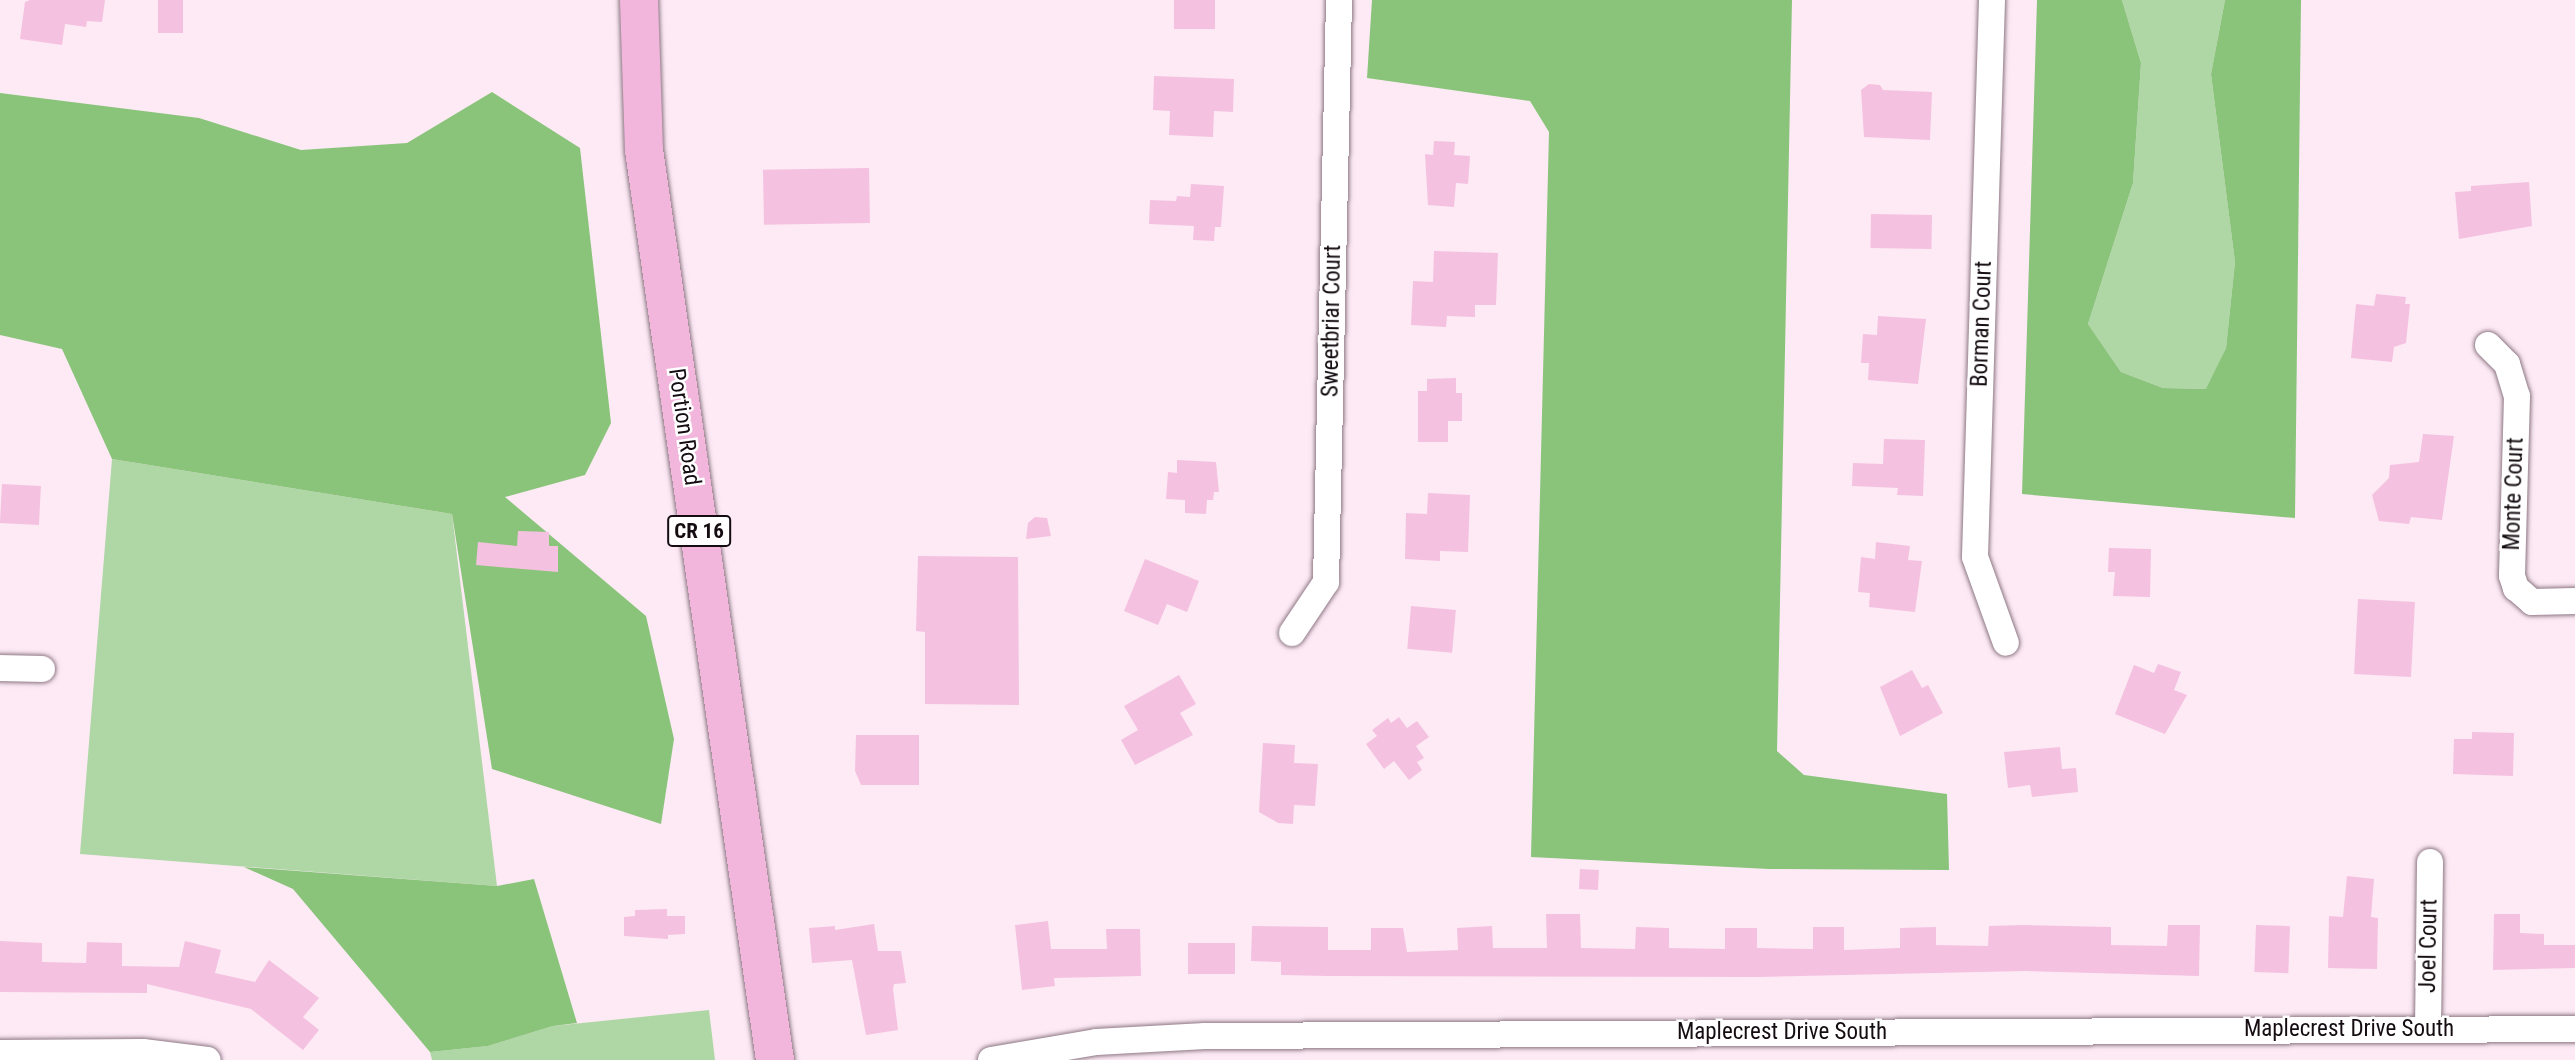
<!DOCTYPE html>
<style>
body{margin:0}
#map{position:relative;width:2575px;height:1060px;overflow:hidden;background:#fdeaf5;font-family:"Roboto Condensed",sans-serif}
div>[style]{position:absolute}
.green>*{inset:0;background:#afd6a5}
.forest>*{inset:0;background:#89c47a}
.building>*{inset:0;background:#f5c1e0;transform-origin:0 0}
.roads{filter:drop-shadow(0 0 2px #8d7884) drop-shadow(0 0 2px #8d7884)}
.minor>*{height:26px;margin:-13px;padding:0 13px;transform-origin:13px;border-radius:13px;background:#fff}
.primary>*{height:38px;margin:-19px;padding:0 19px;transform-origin:19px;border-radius:19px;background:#f2b6dd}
span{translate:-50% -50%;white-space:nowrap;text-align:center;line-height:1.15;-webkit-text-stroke:5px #fff;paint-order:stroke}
.shield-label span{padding:2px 5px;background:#fff;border:2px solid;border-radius:5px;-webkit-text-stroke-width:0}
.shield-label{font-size:21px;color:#140c11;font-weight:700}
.street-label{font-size:23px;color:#140c11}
</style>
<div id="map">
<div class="green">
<i style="clip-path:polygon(2122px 0,2225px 0,2211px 74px,2235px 262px,2226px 348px,2207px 389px,2163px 388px,2121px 372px,2088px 324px,2133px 183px,2141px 63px)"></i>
<i style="clip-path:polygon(112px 459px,452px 514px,497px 886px,80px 854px)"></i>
<i style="clip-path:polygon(709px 1010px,715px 1060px,432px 1060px,430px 1052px,488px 1046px,553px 1026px)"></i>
</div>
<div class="forest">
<i style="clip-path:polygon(1372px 0,1792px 0,1777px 751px,1804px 775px,1947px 794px,1949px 870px,1769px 869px,1531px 857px,1549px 132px,1530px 101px,1367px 78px)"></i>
<i style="clip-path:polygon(2037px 0,2122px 0,2141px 63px,2133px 183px,2088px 324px,2121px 372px,2163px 388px,2206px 389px,2226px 348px,2235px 262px,2211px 74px,2225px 0,2301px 0,2295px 518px,2022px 494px)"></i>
<i style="clip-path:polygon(492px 92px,580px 148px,611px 423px,585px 475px,505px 497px,646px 616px,674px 739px,661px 824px,492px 769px,452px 514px,112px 459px,62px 349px,0 335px,0 93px,199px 118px,301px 150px,407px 143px)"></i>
<i style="clip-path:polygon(244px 867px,497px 886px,534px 879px,577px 1023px,553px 1026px,488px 1046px,430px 1052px,293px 889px)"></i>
</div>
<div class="building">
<i style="clip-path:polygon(30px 0,105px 0,102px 22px,87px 21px,86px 27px,65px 24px,62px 45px,20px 39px,25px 2px)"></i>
<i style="left:158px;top:0;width:25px;height:33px"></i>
<i style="left:1174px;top:0;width:41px;height:29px"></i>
<i style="clip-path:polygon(1154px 76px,1234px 79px,1233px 112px,1214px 111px,1213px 137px,1169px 135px,1170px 111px,1153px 110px)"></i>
<i style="clip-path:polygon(1869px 84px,1880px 85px,1883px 90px,1932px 92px,1930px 140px,1864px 137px,1861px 90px)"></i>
<i style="clip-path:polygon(1434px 141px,1455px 142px,1454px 155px,1470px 156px,1468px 184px,1456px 183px,1454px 207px,1428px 205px,1425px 154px,1433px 155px)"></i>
<i style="left:869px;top:168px;width:55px;height:106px;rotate:89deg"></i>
<i style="clip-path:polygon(2529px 182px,2532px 226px,2459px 239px,2455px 192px,2471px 191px,2471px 186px)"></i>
<i style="clip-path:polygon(1191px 184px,1224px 186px,1221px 227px,1215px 227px,1214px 241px,1193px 240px,1194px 226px,1149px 224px,1150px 200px,1176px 201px,1177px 196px,1190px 197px)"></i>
<i style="left:1871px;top:214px;width:61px;height:34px;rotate:1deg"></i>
<i style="clip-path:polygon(1434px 251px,1498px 253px,1496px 305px,1475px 305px,1475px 317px,1447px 316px,1446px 327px,1411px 325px,1413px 281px,1433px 282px)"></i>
<i style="clip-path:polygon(2376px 294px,2406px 297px,2405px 304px,2410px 304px,2406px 343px,2394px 347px,2392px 362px,2351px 358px,2356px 304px,2374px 306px)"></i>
<i style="clip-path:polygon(1878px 316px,1926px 319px,1918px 384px,1868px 380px,1869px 363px,1861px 363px,1863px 334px,1877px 335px)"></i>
<i style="clip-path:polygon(1456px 378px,1456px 393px,1462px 393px,1462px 421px,1448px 421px,1448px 442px,1418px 442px,1418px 391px,1427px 391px,1427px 379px)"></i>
<i style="clip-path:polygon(2423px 434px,2454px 436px,2442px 520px,2411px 517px,2409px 524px,2379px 521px,2372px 495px,2389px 478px,2390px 465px,2419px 462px)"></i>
<i style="clip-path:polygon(1884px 439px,1925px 440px,1923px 496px,1897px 495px,1898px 488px,1852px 486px,1853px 463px,1883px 464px)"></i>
<i style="clip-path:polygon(1177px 460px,1216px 462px,1219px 492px,1214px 492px,1213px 500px,1207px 500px,1206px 514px,1185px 513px,1185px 500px,1166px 499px,1168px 472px,1177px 473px)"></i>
<i style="left:2px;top:484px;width:39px;height:39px;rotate:3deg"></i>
<i style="clip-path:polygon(1428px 493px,1470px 495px,1468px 552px,1440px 551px,1440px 561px,1405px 559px,1406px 513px,1427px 514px)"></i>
<i style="clip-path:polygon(1035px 517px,1047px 518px,1051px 536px,1026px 539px,1028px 523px)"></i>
<i style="clip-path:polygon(518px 531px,549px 532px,549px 546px,558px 546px,558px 572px,476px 565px,478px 542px,517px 546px)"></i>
<i style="clip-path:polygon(1876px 542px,1910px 546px,1908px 560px,1922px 561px,1915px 612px,1869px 607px,1870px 593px,1858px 592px,1861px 557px,1875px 559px)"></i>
<i style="clip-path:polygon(2109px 548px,2151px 549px,2150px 597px,2113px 596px,2115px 572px,2108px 572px)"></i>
<i style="clip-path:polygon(918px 556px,1018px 557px,1019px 705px,925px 704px,925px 632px,916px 631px)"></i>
<i style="clip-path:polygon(1145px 559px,1199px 581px,1187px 612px,1167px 604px,1158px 625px,1124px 611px)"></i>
<i style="left:2358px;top:599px;width:57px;height:75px;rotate:3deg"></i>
<i style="left:1411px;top:606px;width:45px;height:43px;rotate:5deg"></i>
<i style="clip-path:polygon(2158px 664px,2181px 672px,2174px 690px,2187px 695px,2165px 734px,2115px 714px,2134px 665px,2154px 673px)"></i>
<i style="clip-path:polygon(1912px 670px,1922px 688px,1928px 685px,1943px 713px,1900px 736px,1880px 687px)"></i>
<i style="clip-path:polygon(1179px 675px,1196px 704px,1180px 713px,1193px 735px,1135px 765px,1121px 740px,1138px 730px,1124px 706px)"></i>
<i style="clip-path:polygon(1399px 717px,1407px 728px,1417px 721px,1429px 737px,1416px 746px,1424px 758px,1417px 762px,1422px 770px,1409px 780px,1394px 761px,1384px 769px,1366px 744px,1377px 736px,1372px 730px,1388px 718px,1391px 723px)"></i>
<i style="clip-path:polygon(2472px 732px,2514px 733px,2513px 776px,2453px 774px,2454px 739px,2472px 739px)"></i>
<i style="clip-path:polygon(856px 735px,919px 735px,919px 785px,861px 785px,855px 771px)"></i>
<i style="clip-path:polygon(1263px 743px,1295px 745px,1294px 763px,1318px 764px,1315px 806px,1294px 805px,1293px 824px,1278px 823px,1259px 812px)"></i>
<i style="clip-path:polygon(2060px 747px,2062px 769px,2076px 768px,2078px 792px,2032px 797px,2030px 785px,2008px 788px,2004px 752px)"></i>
<i style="left:1580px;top:869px;width:19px;height:20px;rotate:3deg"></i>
<i style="clip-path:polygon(2347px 876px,2374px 879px,2371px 917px,2378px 918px,2377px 969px,2328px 968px,2329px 916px,2343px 917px)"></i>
<i style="clip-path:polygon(667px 909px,667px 916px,685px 916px,685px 934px,668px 935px,668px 939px,624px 936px,624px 917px,635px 916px,635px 910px)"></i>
<i style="clip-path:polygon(1546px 914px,1580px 914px,1581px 948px,1635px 949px,1636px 927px,1669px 928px,1669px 948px,1725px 949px,1725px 928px,1757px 928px,1757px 948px,1813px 949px,1813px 927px,1844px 927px,1844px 950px,1900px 948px,1900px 928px,1936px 927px,1936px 945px,1988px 946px,1989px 926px,2023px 925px,2111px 927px,2111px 945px,2167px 946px,2168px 925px,2200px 925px,2199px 976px,2025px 971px,1760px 977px,1327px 976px,1281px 975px,1281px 962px,1251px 961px,1252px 926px,1328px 927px,1328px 950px,1371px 950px,1371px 928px,1403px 928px,1407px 952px,1458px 950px,1457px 928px,1492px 926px,1493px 948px,1547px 948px)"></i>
<i style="clip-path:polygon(2494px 914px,2520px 914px,2520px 933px,2544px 934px,2544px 945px,2575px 945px,2575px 968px,2493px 970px)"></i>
<i style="clip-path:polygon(1048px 921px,1051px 949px,1107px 949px,1106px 929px,1140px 929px,1141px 976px,1054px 978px,1055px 986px,1022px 990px,1015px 925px)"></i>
<i style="clip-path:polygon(874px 924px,878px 951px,901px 951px,906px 983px,894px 984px,893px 989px,898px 1030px,866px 1035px,852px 960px,812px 963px,809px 928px,835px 926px,835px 930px)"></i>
<i style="left:2256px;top:925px;width:34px;height:47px;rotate:2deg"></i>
<i style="clip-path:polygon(0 941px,42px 943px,42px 962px,86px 963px,87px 942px,122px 943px,122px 966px,179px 967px,185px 941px,221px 950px,215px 973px,255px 982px,269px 960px,319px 998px,303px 1017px,319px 1030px,303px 1050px,251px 1009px,147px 984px,147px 993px,0 992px)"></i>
<i style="left:1188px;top:943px;width:47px;height:31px"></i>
</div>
<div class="roads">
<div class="minor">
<i style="left:1992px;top:0;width:557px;rotate:91.75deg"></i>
<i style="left:1975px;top:557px;width:91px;rotate:70.2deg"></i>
<i style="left:2488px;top:345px;width:27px;rotate:45deg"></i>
<i style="left:2507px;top:364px;width:34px;rotate:73deg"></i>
<i style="left:2517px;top:396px;width:180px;rotate:91.6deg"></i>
<i style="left:2512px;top:576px;width:13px;rotate:72deg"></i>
<i style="left:2516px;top:588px;width:21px;rotate:41deg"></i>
<i style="left:2532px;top:602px;width:43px;rotate:-1.3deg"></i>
<i style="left:1292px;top:633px;width:61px;rotate:-56.3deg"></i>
<i style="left:1326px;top:582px;width:582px;rotate:-88.72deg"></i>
<i style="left:0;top:668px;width:42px;rotate:1.4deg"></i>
<i style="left:2428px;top:1029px;width:167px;rotate:-89.3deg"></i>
<i style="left:0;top:1053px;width:143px;rotate:-0.4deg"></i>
<i style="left:143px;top:1052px;width:65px;rotate:7deg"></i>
<i style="left:991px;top:1060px;width:107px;rotate:-9.7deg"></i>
<i style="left:1096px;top:1042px;width:109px;rotate:-3.2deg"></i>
<i style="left:1205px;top:1036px;width:1370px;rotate:-0.29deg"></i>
</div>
<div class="primary">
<i style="left:639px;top:0;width:150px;rotate:88.1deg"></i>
<i style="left:644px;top:150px;width:919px;rotate:81.81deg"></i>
</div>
</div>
<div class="shield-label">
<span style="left:699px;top:531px">CR 16</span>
</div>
<div class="street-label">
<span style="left:1332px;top:321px;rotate:-89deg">Sweetbriar Court</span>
<span style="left:1982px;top:324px;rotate:-88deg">Borman Court</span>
<span style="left:684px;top:427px;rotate:82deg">Portion Road</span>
<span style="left:2514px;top:494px;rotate:-88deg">Monte Court</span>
<span style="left:2429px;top:946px;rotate:-89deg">Joel Court</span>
<span style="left:2349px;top:1029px">Maplecrest Drive South</span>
<span style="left:1782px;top:1032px">Maplecrest Drive South</span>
</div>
</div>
